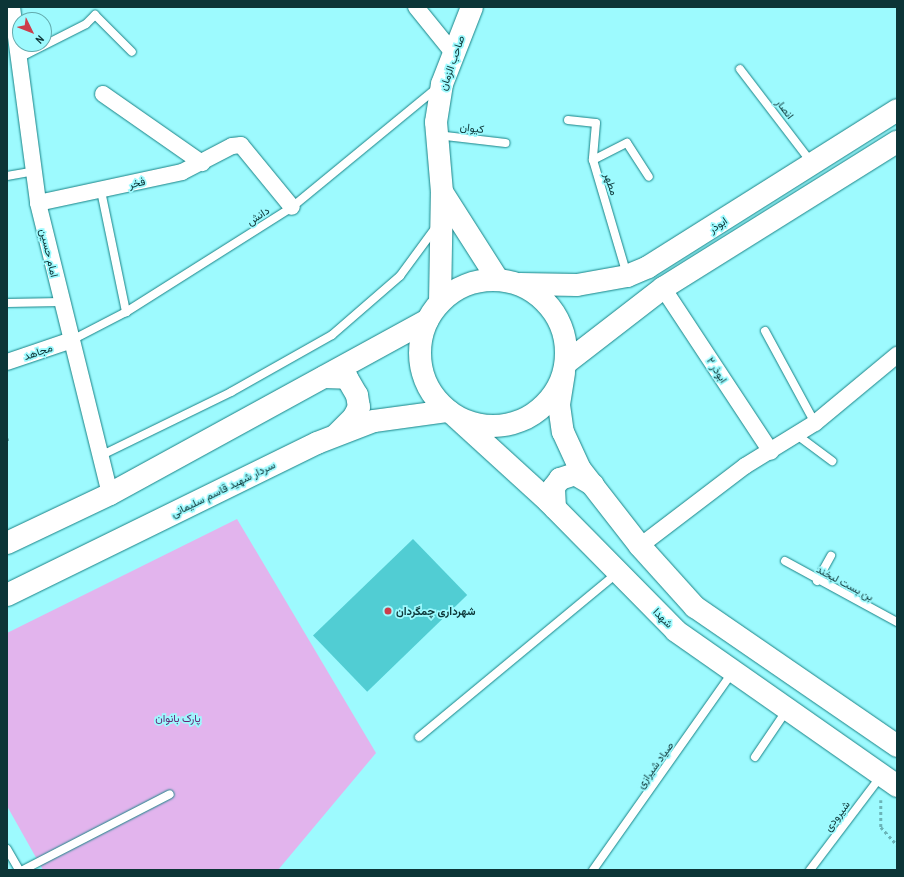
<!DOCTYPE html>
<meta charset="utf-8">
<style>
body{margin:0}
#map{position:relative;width:904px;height:877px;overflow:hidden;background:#9dfafe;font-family:"Archivo Narrow",Vazirmatn,sans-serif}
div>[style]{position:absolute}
.green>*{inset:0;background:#e2b4ed}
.building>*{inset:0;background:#51cdd3;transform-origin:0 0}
.path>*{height:2.5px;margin-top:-1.25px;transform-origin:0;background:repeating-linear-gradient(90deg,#6ab4b8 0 3px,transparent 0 6px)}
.roads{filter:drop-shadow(0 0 1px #188286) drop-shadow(0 0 1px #188286)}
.lane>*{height:8px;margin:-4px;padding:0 4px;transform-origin:4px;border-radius:4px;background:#fff}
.street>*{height:16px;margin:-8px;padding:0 8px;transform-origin:8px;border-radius:8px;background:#fff}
.secondary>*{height:22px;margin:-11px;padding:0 11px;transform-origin:11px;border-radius:11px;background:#fff}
.secondary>.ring{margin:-11px;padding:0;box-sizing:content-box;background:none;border:22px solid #fff;border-radius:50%}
.dots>*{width:11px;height:11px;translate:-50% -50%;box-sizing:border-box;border:2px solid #9dfafe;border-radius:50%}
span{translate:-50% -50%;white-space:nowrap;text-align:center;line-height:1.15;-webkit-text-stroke:3.5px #9dfafe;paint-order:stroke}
.street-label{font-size:11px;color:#0c3537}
.poi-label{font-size:11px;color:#0c3537;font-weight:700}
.left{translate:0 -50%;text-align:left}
.park-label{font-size:11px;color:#662775}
.frame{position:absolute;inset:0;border:8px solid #0c3537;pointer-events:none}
.north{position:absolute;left:12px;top:12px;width:40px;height:40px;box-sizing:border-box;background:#9dfafe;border:1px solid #63abae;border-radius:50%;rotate:133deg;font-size:11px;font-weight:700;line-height:16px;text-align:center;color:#0c3537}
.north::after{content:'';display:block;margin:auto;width:14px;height:18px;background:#cd3d4b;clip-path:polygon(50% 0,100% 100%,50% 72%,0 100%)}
</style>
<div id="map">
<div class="green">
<i style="clip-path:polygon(237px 519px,376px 753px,278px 870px,43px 870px,7px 806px,7px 633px)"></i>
</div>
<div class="building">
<i style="left:413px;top:539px;width:78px;height:139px;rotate:46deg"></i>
</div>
<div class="path">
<i style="left:7px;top:438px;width:5px;rotate:68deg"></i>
<i style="left:881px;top:800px;width:27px;rotate:90deg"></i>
<i style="left:881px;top:827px;width:24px;rotate:48deg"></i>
</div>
<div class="roads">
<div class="lane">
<i style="left:19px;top:58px;width:75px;rotate:-26.9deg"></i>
<i style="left:86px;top:24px;width:13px;rotate:-45deg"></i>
<i style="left:95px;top:15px;width:52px;rotate:45deg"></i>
<i style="left:740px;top:69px;width:117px;rotate:52.6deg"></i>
<i style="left:568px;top:120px;width:28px;rotate:6deg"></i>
<i style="left:596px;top:123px;width:37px;rotate:95deg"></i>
<i style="left:593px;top:160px;width:120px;rotate:73.5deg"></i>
<i style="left:437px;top:135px;width:69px;rotate:6.6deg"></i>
<i style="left:593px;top:160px;width:38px;rotate:-27deg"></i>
<i style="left:627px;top:143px;width:40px;rotate:57.1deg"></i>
<i style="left:7px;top:176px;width:28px;rotate:-10deg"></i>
<i style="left:101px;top:191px;width:124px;rotate:78.3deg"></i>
<i style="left:7px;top:303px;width:54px;rotate:-1.1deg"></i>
<i style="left:765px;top:331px;width:105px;rotate:61.5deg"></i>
<i style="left:70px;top:341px;width:63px;rotate:-27.4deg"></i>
<i style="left:126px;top:312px;width:196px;rotate:-32.3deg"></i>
<i style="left:292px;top:207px;width:188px;rotate:-39.4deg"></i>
<i style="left:797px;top:435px;width:44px;rotate:36.6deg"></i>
<i style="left:100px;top:456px;width:146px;rotate:-26deg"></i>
<i style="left:231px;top:392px;width:116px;rotate:-29.4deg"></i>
<i style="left:332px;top:335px;width:90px;rotate:-40.9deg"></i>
<i style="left:400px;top:276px;width:61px;rotate:-53.7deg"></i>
<i style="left:785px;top:561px;width:128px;rotate:28.6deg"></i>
<i style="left:817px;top:581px;width:29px;rotate:-61deg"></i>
<i style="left:419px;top:737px;width:257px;rotate:-39.6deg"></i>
<i style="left:755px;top:757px;width:57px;rotate:-55.8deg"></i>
<i style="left:7px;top:849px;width:24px;rotate:60deg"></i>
<i style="left:23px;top:870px;width:165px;rotate:-27.3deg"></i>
<i style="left:593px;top:870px;width:241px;rotate:-54.8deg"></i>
<i style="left:810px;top:870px;width:118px;rotate:-52.9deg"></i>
</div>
<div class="street">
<i style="left:12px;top:7px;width:198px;rotate:82.4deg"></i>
<i style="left:38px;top:203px;width:300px;rotate:76.1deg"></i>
<i style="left:416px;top:7px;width:60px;rotate:51deg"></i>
<i style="left:103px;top:94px;width:121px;rotate:34.9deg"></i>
<i style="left:38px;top:203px;width:147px;rotate:-12.1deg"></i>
<i style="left:182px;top:172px;width:56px;rotate:-27.5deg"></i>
<i style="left:232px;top:146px;width:9px;rotate:-6deg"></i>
<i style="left:241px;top:145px;width:80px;rotate:50.6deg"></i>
<i style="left:663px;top:288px;width:196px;rotate:56.6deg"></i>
<i style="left:7px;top:362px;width:65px;rotate:-18.7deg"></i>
<i style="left:640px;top:546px;width:132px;rotate:-37.3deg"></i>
<i style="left:745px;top:466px;width:82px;rotate:-31.6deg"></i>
<i style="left:815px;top:423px;width:107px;rotate:-39.7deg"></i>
</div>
<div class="secondary">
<i style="left:442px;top:192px;width:104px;rotate:57.5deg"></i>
<i class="ring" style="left:420px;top:280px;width:124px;height:124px"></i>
<i style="left:520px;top:284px;width:57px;rotate:1deg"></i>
<i style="left:577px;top:285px;width:51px;rotate:-10.2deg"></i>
<i style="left:627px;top:276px;width:23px;rotate:-23deg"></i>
<i style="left:648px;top:267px;width:294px;rotate:-32.2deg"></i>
<i style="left:440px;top:302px;width:110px;rotate:-89deg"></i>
<i style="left:442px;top:192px;width:70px;rotate:-94.9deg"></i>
<i style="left:436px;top:122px;width:38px;rotate:-81deg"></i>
<i style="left:442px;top:84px;width:83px;rotate:-68.7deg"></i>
<i style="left:566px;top:363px;width:123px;rotate:-37.7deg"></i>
<i style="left:663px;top:288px;width:276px;rotate:-32deg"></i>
<i style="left:564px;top:373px;width:32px;rotate:99deg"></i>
<i style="left:559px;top:405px;width:27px;rotate:82deg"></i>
<i style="left:563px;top:432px;width:41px;rotate:65.3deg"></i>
<i style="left:580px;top:469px;width:98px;rotate:52.1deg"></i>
<i style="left:640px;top:546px;width:82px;rotate:48deg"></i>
<i style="left:695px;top:607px;width:245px;rotate:34.5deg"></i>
<i style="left:324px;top:377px;width:23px;rotate:2deg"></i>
<i style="left:347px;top:378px;width:20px;rotate:60deg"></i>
<i style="left:357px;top:395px;width:12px;rotate:81deg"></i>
<i style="left:359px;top:407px;width:11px;rotate:117deg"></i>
<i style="left:354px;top:417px;width:24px;rotate:135deg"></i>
<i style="left:456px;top:417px;width:125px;rotate:42.4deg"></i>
<i style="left:548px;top:501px;width:182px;rotate:45.4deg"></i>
<i style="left:676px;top:631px;width:270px;rotate:35deg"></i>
<i style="left:555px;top:508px;width:21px;rotate:-93deg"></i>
<i style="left:554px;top:487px;width:10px;rotate:-53deg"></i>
<i style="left:560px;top:479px;width:16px;rotate:-18deg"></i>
<i style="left:575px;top:474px;width:21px;rotate:31deg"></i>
<i style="left:7px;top:543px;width:114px;rotate:-25.4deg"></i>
<i style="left:110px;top:494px;width:362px;rotate:-28.7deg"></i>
<i style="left:7px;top:595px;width:345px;rotate:-26.1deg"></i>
<i style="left:317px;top:443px;width:61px;rotate:-21.1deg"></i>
<i style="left:374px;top:421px;width:75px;rotate:-7.7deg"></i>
</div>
</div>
<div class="dots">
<i style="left:388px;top:611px;background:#cd3d4b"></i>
</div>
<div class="street-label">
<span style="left:452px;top:63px;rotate:-71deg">صاحب الزمان</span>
<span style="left:785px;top:109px;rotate:53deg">انصار</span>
<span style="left:472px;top:128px;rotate:7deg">کیوان</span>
<span style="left:137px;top:183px;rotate:-13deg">فخر</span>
<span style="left:611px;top:184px;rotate:72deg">مطهر</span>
<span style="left:258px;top:216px;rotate:-33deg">دانش</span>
<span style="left:718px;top:225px;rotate:-34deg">ابوذر</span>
<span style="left:49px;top:253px;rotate:77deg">امام حسین</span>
<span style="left:38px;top:352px;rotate:-19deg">مجاهد</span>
<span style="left:717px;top:370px;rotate:57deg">ابوذر ۲</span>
<span style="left:223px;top:489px;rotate:-26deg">سردار شهید قاسم سلیمانی</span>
<span style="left:845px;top:583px;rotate:28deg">بن بست لبخند</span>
<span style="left:663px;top:618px;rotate:45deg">شهدا</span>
<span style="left:655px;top:765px;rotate:-54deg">صیاد شیرازی</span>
<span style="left:837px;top:816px;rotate:-53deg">شیرودی</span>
</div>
<div class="poi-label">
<span class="left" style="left:396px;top:611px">شهرداری چمگردان</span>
</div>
<div class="park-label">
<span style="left:178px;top:718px">پارک بانوان</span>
</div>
<div class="frame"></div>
<div class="north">N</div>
</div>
